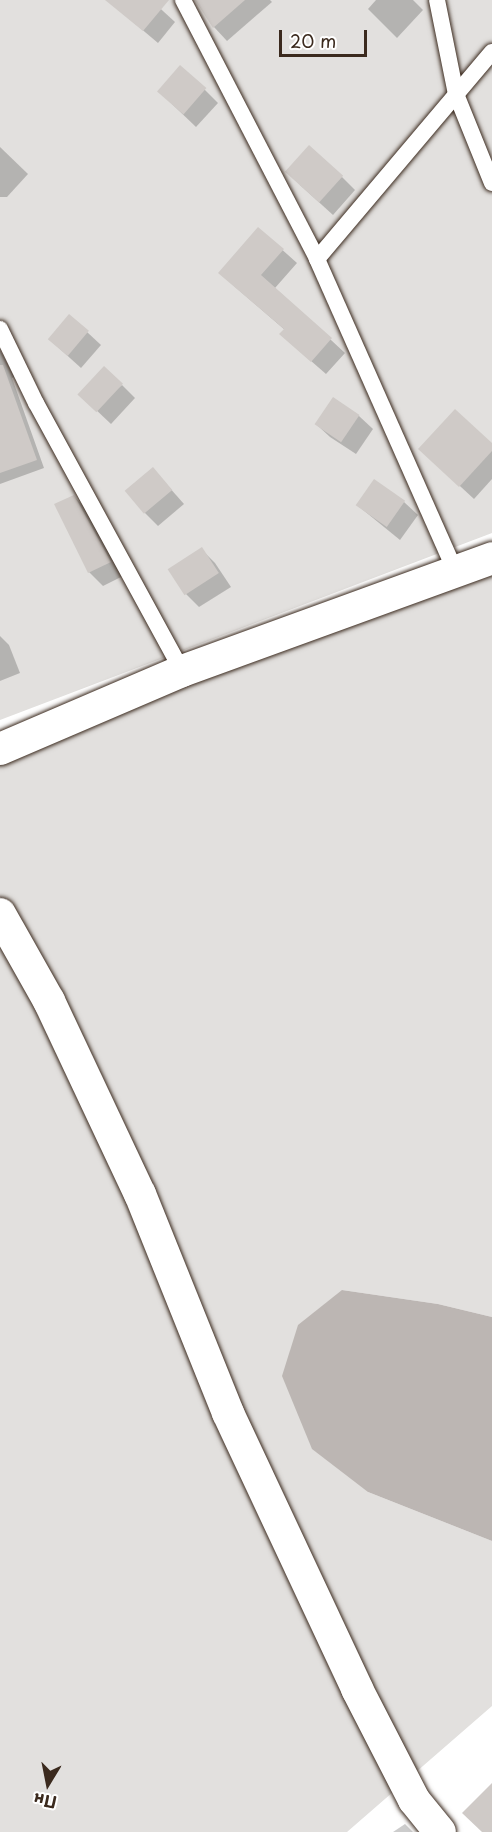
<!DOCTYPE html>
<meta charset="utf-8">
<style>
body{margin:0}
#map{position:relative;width:492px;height:1832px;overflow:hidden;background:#fff;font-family:"Playpen Sans",sans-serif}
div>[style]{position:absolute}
.green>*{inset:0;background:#e2e0de}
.water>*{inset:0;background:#bcb6b3}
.shadow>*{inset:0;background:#0003}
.building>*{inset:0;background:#cfcac7;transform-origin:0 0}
.roads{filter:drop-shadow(0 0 2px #3b2a1e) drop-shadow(0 0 2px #3b2a1e)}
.lane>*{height:16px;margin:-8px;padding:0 8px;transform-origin:8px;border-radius:8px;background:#fff}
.street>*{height:32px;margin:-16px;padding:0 16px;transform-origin:16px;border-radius:16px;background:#fff}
span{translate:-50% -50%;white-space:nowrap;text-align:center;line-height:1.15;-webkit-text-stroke:5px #fff;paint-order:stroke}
.north{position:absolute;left:18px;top:1754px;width:60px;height:60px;-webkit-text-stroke:4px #fff;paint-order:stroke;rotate:190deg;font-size:16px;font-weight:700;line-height:24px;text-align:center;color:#3b2a1e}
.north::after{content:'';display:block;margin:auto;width:21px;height:27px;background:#3b2a1e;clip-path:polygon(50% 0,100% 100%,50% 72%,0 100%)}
.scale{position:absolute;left:279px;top:30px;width:88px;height:27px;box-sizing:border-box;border:3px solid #3b2a1e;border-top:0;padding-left:8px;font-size:18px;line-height:21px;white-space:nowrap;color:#3b2a1e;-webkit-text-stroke:4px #fff;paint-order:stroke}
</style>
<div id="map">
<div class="green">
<i style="clip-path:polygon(0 0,492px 0,492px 533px,0 720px)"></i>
<i style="clip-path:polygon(492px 558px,492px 1317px,438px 1304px,342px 1290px,368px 1492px,492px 1541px,492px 1706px,347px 1832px,0 1832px,0 749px)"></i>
</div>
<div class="water">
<i style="clip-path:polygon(342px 1290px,438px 1304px,492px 1317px,492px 1541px,368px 1492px,312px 1449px,282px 1376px,298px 1325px)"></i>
</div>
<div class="shadow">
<i style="clip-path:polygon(119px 0,151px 0,175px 22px,158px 43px,114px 6px)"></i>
<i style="clip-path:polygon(197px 0,270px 0,272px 2px,227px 41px,214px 27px)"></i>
<i style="clip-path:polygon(376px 0,413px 0,423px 10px,397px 38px,368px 9px)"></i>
<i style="clip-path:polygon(204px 89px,218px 103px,196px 127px,172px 104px)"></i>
<i style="clip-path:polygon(0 147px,28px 174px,7px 197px,0 197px)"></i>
<i style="clip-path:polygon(342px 177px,355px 190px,333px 215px,300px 185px)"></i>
<i style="clip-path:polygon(259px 229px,297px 263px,275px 288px,345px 353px,326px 374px,295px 347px,285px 330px,234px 286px)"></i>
<i style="clip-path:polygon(87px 332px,101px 345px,81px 368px,49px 339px)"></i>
<i style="clip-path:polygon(0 350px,15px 377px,12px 378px,44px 468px,0 484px)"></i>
<i style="clip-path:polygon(122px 385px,135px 398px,111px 424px,93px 407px)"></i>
<i style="clip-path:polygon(333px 399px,359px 416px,373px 429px,356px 454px,330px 437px,316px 424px)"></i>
<i style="clip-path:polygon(492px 445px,492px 479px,474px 499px,434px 462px)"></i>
<i style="clip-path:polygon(153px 469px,184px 504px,158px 526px,145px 513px)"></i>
<i style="clip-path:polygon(74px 496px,87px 510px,123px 576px,103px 586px,89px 572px)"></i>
<i style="clip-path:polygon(404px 502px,418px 515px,400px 540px,357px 505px)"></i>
<i style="clip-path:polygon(201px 549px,215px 563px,231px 587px,199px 607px,186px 594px)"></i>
<i style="clip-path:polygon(0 636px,9px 645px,20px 673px,0 681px)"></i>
<i style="clip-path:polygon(405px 1824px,413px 1832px,393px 1832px)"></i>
</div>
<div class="building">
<i style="clip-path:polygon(105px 0,169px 0,143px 31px)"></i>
<i style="clip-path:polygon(195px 0,245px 0,213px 28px)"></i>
<i style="left:180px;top:65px;width:35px;height:35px;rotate:41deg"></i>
<i style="left:309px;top:145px;width:46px;height:36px;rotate:42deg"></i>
<i style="clip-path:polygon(258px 227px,284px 249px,261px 275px,332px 338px,311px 362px,279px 334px,284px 329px,218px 273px)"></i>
<i style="left:69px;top:314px;width:26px;height:33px;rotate:40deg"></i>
<i style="clip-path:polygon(0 365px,3px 365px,37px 460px,0 473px)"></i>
<i style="left:104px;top:366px;width:26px;height:39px;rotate:43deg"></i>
<i style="left:333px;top:397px;width:32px;height:33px;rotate:34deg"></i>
<i style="clip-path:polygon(455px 409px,492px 443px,492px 451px,459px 487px,418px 449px)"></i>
<i style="left:153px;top:467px;width:30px;height:37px;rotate:50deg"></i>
<i style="left:374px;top:479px;width:38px;height:32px;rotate:35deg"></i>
<i style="clip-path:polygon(74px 495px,111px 562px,88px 573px,54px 504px)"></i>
<i style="left:202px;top:547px;width:31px;height:41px;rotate:57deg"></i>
<i style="clip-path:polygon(492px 1783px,492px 1832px,482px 1832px,462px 1813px)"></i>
</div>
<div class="roads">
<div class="lane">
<i style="left:183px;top:0;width:292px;rotate:62.6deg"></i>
<i style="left:317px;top:259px;width:342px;rotate:66.1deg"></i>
<i style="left:437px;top:0;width:96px;rotate:78.6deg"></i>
<i style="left:456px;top:94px;width:96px;rotate:68deg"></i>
<i style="left:317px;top:259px;width:271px;rotate:-49.8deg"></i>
<i style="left:0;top:329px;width:82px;rotate:64.1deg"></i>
<i style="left:36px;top:403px;width:305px;rotate:61.4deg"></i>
</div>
<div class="street">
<i style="left:0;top:749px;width:198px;rotate:-23.2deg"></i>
<i style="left:182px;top:671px;width:330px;rotate:-20deg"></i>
<i style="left:0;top:914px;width:100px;rotate:60.6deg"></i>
<i style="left:49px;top:1001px;width:213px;rotate:64.8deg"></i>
<i style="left:140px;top:1194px;width:236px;rotate:68.1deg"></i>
<i style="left:228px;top:1413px;width:305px;rotate:64.9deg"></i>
<i style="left:357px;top:1689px;width:125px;rotate:62.8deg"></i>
<i style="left:414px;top:1800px;width:41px;rotate:50.9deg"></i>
</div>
</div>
<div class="north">Пн</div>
<div class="scale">20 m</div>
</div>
